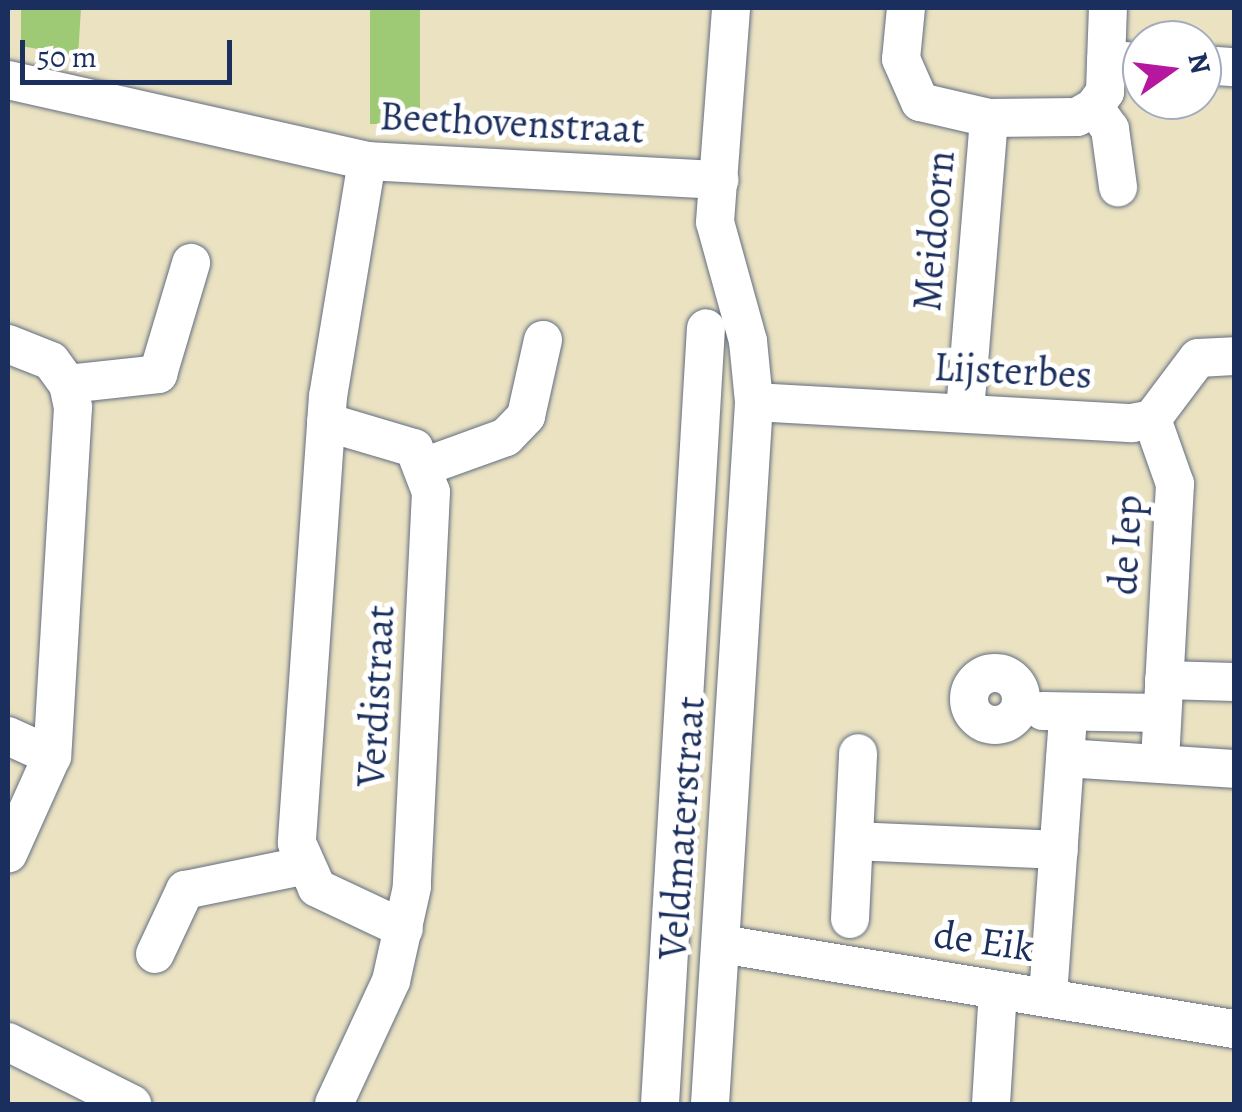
<!DOCTYPE html>
<style>
body{margin:0}
#map{position:relative;width:1242px;height:1112px;overflow:hidden;background:#eae2c1;font-family:Alegreya,serif}
div>[style]{position:absolute}
.green>*{inset:0;background:#9ec975;transform-origin:0 0}
.roads{filter:drop-shadow(0 0 2px #636e81) drop-shadow(0 0 2px #636e81)}
.minor>*{height:38px;margin:-19px;padding:0 19px;transform-origin:19px;border-radius:19px;background:#fff}
.minor>.ring{margin:-19px;padding:0;box-sizing:content-box;background:none;border:38px solid #fff;border-radius:50%}
span{translate:-50% -50%;white-space:nowrap;text-align:center;line-height:1.15;-webkit-text-stroke:10px #fff;paint-order:stroke}
.street-label{font-size:40px;color:#1b2f5e}
.frame{position:absolute;inset:0;border:10px solid #1b2f5e;pointer-events:none}
.north{position:absolute;left:1122px;top:20px;width:100px;height:100px;box-sizing:border-box;background:#fff;border:2px solid #a4acbf;border-radius:50%;rotate:76deg;font-size:28px;font-weight:700;line-height:40px;text-align:center;color:#1b2f5e}
.north::after{content:'';display:block;margin:auto;width:35px;height:45px;background:#b5179e;clip-path:polygon(50% 0,100% 100%,50% 72%,0 100%)}
.scale{position:absolute;left:20px;top:40px;width:212px;height:45px;box-sizing:border-box;border:5px solid #1b2f5e;border-top:0;padding-left:12px;font-size:30px;line-height:35px;white-space:nowrap;color:#1b2f5e;-webkit-text-stroke:8px #fff;paint-order:stroke}
</style>
<div id="map">
<div class="green">
<i style="clip-path:polygon(21px 8px,81px 8px,78px 56px,21px 46px)"></i>
<i style="left:370px;top:8px;width:50px;height:116px"></i>
</div>
<div class="roads">
<div class="minor">
<i style="left:906px;top:8px;width:51px;rotate:95.6deg"></i>
<i style="left:901px;top:59px;width:47px;rotate:66.2deg"></i>
<i style="left:920px;top:102px;width:71px;rotate:13.1deg"></i>
<i style="left:989px;top:118px;width:88px;rotate:-0.7deg"></i>
<i style="left:1077px;top:117px;width:20px;rotate:-30deg"></i>
<i style="left:1094px;top:107px;width:19px;rotate:-54deg"></i>
<i style="left:1105px;top:92px;width:84px;rotate:-88deg"></i>
<i style="left:1106px;top:60px;width:36px;rotate:3deg"></i>
<i style="left:1202px;top:65px;width:32px;rotate:4deg"></i>
<i style="left:8px;top:80px;width:368px;rotate:12.7deg"></i>
<i style="left:367px;top:161px;width:353px;rotate:3.1deg"></i>
<i style="left:1094px;top:107px;width:27px;rotate:54deg"></i>
<i style="left:1110px;top:129px;width:59px;rotate:82.1deg"></i>
<i style="left:367px;top:161px;width:238px;rotate:99.4deg"></i>
<i style="left:328px;top:396px;width:448px;rotate:94deg"></i>
<i style="left:297px;top:843px;width:49px;rotate:66deg"></i>
<i style="left:317px;top:888px;width:96px;rotate:25.2deg"></i>
<i style="left:8px;top:344px;width:46px;rotate:21.6deg"></i>
<i style="left:51px;top:361px;width:29px;rotate:54deg"></i>
<i style="left:68px;top:384px;width:24px;rotate:78deg"></i>
<i style="left:73px;top:407px;width:350px;rotate:93.4deg"></i>
<i style="left:52px;top:756px;width:107px;rotate:114.2deg"></i>
<i style="left:68px;top:384px;width:91px;rotate:-6.3deg"></i>
<i style="left:158px;top:374px;width:116px;rotate:-73.4deg"></i>
<i style="left:754px;top:402px;width:379px;rotate:3.2deg"></i>
<i style="left:1132px;top:423px;width:20px;rotate:-11deg"></i>
<i style="left:1152px;top:419px;width:76px;rotate:-53deg"></i>
<i style="left:1198px;top:358px;width:36px;rotate:-3deg"></i>
<i style="left:965px;top:411px;width:294px;rotate:-85.3deg"></i>
<i style="left:1152px;top:419px;width:69px;rotate:70.5deg"></i>
<i style="left:1175px;top:484px;width:280px;rotate:93.1deg"></i>
<i style="left:326px;top:422px;width:92px;rotate:16.5deg"></i>
<i style="left:414px;top:448px;width:47px;rotate:68.9deg"></i>
<i style="left:431px;top:492px;width:395px;rotate:92.8deg"></i>
<i style="left:412px;top:887px;width:96px;rotate:102.6deg"></i>
<i style="left:391px;top:981px;width:136px;rotate:114.9deg"></i>
<i style="left:426px;top:466px;width:85px;rotate:-19.9deg"></i>
<i style="left:506px;top:437px;width:29px;rotate:-46deg"></i>
<i style="left:526px;top:416px;width:78px;rotate:-77.4deg"></i>
<i class="ring" style="left:969px;top:673px;width:14px;height:14px"></i>
<i style="left:1164px;top:680px;width:70px;rotate:1.6deg"></i>
<i style="left:1043px;top:711px;width:119px;rotate:1deg"></i>
<i style="left:8px;top:736px;width:48px;rotate:24.4deg"></i>
<i style="left:1065px;top:758px;width:169px;rotate:3.7deg"></i>
<i style="left:854px;top:841px;width:205px;rotate:2.5deg"></i>
<i style="left:850px;top:919px;width:166px;rotate:-87.2deg"></i>
<i style="left:721px;top:944px;width:520px;rotate:9.41deg"></i>
<i style="left:155px;top:954px;width:71px;rotate:-64.9deg"></i>
<i style="left:185px;top:890px;width:119px;rotate:-11.6deg"></i>
<i style="left:1048px;top:996px;width:280px;rotate:-85.9deg"></i>
<i style="left:8px;top:1042px;width:139px;rotate:26.6deg"></i>
<i style="left:660px;top:1104px;width:777px;rotate:-86.61deg"></i>
<i style="left:710px;top:1104px;width:703px;rotate:-86.41deg"></i>
<i style="left:754px;top:402px;width:61px;rotate:-95.6deg"></i>
<i style="left:748px;top:341px;width:123px;rotate:-105.5deg"></i>
<i style="left:715px;top:222px;width:215px;rotate:-85.7deg"></i>
<i style="left:991px;top:1104px;width:114px;rotate:-86.5deg"></i>
</div>
</div>
<div class="street-label">
<span style="left:512px;top:123px;rotate:3deg">Beethovenstraat</span>
<span style="left:934px;top:231px;rotate:-85deg">Meidoorn</span>
<span style="left:1013px;top:371px;rotate:3deg">Lijsterbes</span>
<span style="left:1126px;top:545px;rotate:-87deg">de Iep</span>
<span style="left:376px;top:696px;rotate:-87deg">Verdistraat</span>
<span style="left:682px;top:828px;rotate:-86deg">Veldmaterstraat</span>
<span style="left:984px;top:941px;rotate:8deg">de Eik</span>
</div>
<div class="frame"></div>
<div class="north">N</div>
<div class="scale">50 m</div>
</div>
